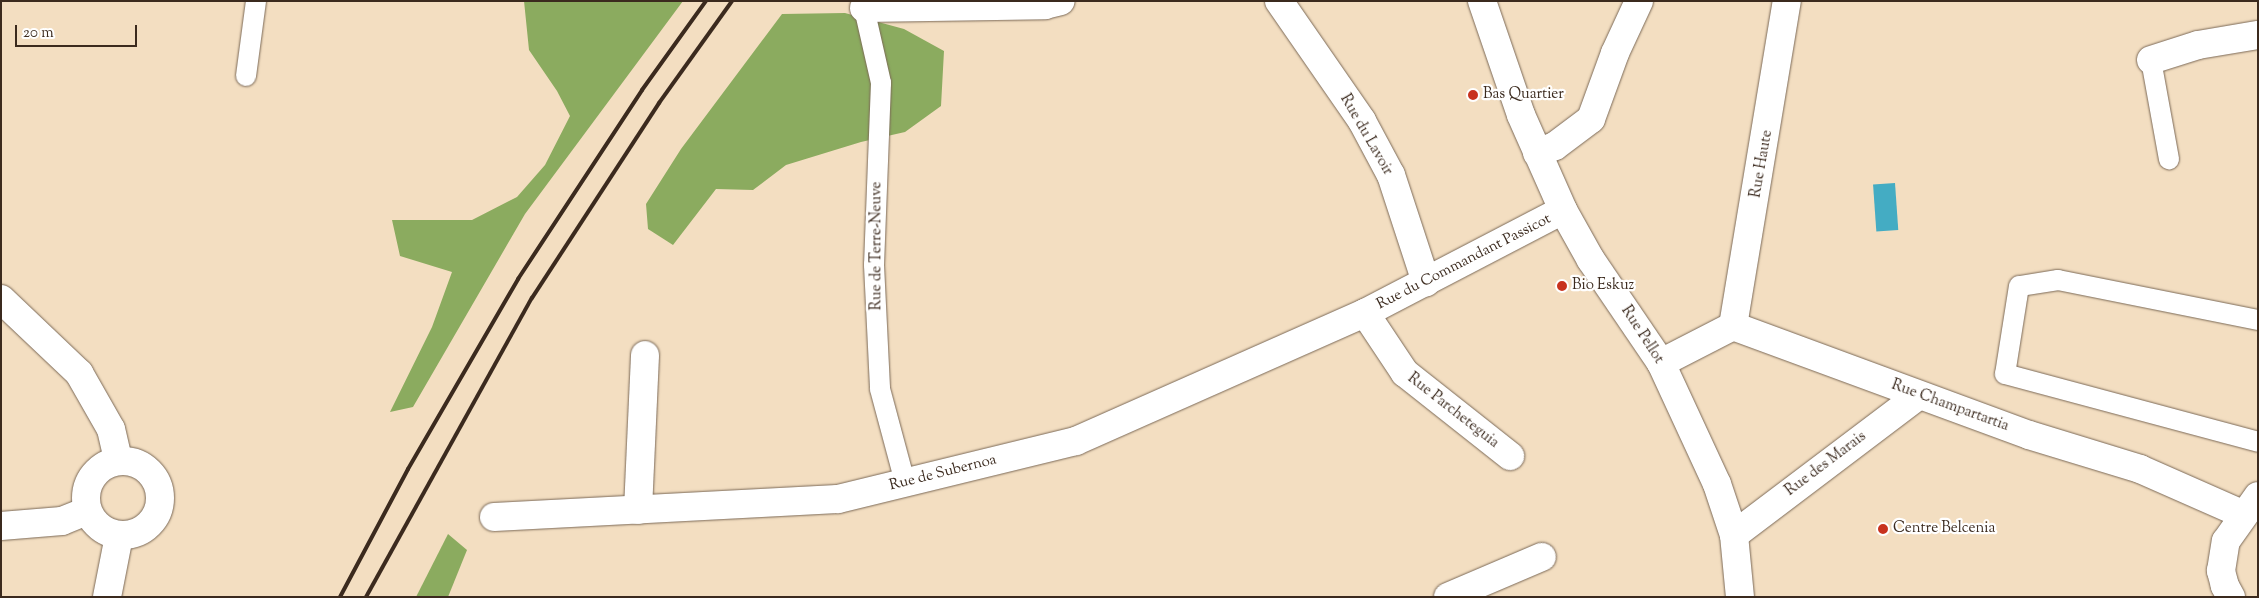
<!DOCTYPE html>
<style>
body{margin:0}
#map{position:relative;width:2259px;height:598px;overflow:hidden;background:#f3dec1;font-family:"Sorts Mill Goudy",serif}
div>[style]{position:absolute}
.forest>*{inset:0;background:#8bab5f}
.water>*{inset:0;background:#44acc3;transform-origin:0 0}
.roads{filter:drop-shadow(0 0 1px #7b6957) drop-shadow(0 0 1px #7b6957)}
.lane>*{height:20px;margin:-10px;padding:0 10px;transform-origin:10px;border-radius:10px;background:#fff}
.street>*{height:28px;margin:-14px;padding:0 14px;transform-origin:14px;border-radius:14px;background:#fff}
.street>.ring{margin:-14px;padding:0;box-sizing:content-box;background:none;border:28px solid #fff;border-radius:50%}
.rail>*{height:4px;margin:-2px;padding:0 2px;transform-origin:2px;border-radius:2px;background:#3b2a1e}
.dots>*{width:14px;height:14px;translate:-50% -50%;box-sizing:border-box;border:2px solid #fff;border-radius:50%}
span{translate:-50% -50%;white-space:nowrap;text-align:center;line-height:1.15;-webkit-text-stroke:4.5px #fff;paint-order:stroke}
.poi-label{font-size:15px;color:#3b2a1e}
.left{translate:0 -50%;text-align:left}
.street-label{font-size:15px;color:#3b2a1e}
.frame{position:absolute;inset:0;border:2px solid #3b2a1e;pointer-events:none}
.scale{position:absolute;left:15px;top:25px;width:122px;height:22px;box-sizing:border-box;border:2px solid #3b2a1e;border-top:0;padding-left:6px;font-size:15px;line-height:18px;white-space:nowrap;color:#3b2a1e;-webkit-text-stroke:4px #fff;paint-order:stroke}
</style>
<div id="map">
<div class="forest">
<i style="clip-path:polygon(524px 1px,683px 1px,525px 214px,413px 407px,390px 412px,432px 327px,452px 272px,400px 256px,392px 220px,472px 220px,517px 197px,545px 165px,570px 116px,557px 91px,529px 50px)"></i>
<i style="clip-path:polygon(845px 13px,904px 29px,944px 51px,941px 106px,905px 132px,861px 142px,786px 165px,753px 190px,716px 189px,673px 245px,648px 229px,646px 204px,681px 149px,782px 14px)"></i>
<i style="clip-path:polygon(448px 534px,467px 550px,448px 597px,416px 597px)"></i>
</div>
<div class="water">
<i style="left:1895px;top:183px;width:47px;height:22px;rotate:86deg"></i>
</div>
<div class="roads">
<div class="lane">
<i style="left:864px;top:8px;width:77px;rotate:77.2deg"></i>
<i style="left:881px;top:83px;width:182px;rotate:92.2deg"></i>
<i style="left:874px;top:265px;width:124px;rotate:87.2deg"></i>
<i style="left:880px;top:389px;width:96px;rotate:75deg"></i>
<i style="left:2151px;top:60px;width:101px;rotate:79.7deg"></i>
<i style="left:246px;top:76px;width:76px;rotate:-82.4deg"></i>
<i style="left:2258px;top:320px;width:204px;rotate:-168.7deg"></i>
<i style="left:2058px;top:280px;width:39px;rotate:171deg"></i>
<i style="left:2019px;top:286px;width:89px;rotate:99deg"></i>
<i style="left:2005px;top:374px;width:262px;rotate:15deg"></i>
</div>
<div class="street">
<i style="left:1279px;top:1px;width:146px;rotate:55.3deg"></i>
<i style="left:1362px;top:121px;width:61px;rotate:61.8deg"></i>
<i style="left:1391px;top:175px;width:113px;rotate:71.9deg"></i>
<i style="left:1482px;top:1px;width:120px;rotate:71.1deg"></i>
<i style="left:1521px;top:115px;width:104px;rotate:66.1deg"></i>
<i style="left:1563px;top:210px;width:57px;rotate:60.8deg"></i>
<i style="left:1591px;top:260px;width:125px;rotate:55.8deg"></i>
<i style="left:1661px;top:363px;width:133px;rotate:65.2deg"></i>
<i style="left:1717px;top:484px;width:54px;rotate:71.6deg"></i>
<i style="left:1734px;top:535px;width:62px;rotate:84.5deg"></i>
<i style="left:864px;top:8px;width:181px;rotate:-0.9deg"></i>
<i style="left:1045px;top:5px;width:16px;rotate:-14deg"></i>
<i style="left:2151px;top:60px;width:49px;rotate:-17.7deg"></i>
<i style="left:2198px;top:45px;width:61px;rotate:-9.5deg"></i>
<i style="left:1537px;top:153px;width:19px;rotate:-21deg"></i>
<i style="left:1555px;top:146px;width:45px;rotate:-36.9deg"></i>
<i style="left:1591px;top:119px;width:70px;rotate:-70deg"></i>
<i style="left:1615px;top:53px;width:57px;rotate:-65.2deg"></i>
<i style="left:1px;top:299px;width:108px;rotate:43.5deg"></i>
<i style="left:79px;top:373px;width:64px;rotate:60.3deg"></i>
<i style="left:111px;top:429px;width:32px;rotate:77deg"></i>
<i style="left:1365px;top:313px;width:72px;rotate:56.3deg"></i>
<i style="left:1405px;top:373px;width:134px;rotate:38.3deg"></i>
<i style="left:1733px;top:326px;width:329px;rotate:-80.6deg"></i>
<i style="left:1661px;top:363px;width:81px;rotate:-27.2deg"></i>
<i style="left:1733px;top:326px;width:315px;rotate:20.2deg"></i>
<i style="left:2029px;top:435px;width:116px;rotate:17deg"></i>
<i style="left:2140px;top:469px;width:111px;rotate:23.8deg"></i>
<i class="ring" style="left:86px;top:461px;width:46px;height:46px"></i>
<i style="left:638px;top:510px;width:155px;rotate:-87.4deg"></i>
<i style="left:494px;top:517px;width:344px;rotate:-3deg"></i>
<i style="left:838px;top:499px;width:245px;rotate:-13.7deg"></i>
<i style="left:1076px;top:441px;width:316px;rotate:-23.9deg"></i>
<i style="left:1365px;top:313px;width:223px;rotate:-27.5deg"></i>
<i style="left:1px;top:526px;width:61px;rotate:-4.7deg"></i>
<i style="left:62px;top:521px;width:27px;rotate:-22deg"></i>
<i style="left:1734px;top:535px;width:232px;rotate:-37.1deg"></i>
<i style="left:107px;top:597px;width:62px;rotate:-78.9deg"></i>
<i style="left:1448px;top:597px;width:102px;rotate:-23.1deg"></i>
<i style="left:2231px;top:597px;width:13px;rotate:-119deg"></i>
<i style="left:2225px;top:586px;width:16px;rotate:-105deg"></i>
<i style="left:2221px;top:571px;width:30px;rotate:-81deg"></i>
<i style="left:2226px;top:541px;width:55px;rotate:-54.6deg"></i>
</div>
</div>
<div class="rail">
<i style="left:340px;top:597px;width:145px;rotate:-62deg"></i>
<i style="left:408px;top:469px;width:220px;rotate:-59.9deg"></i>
<i style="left:518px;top:279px;width:226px;rotate:-56.7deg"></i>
<i style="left:642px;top:90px;width:110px;rotate:-54.3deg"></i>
<i style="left:366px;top:597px;width:342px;rotate:-61deg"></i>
<i style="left:532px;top:298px;width:233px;rotate:-56.9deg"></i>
<i style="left:659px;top:103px;width:125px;rotate:-54.4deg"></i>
</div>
<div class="dots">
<i style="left:1473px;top:95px;background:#c8321e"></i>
<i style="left:1562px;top:286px;background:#c8321e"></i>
<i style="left:1883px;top:529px;background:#c8321e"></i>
</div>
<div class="poi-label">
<span class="left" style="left:1483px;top:95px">Bas Quartier</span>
<span class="left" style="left:1572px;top:286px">Bio Eskuz</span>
<span class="left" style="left:1893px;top:529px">Centre Belcenia</span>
</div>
<div class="street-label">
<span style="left:1366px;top:135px;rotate:60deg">Rue du Lavoir</span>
<span style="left:1762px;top:164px;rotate:-80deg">Rue Haute</span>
<span style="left:877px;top:246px;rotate:-90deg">Rue de Terre-Neuve</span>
<span style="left:1464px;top:262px;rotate:-27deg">Rue du Commandant Passicot</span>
<span style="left:1642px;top:335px;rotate:57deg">Rue Pellot</span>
<span style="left:1950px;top:406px;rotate:20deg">Rue Champartartia</span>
<span style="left:1453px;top:411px;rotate:38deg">Rue Parcheteguia</span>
<span style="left:1826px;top:464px;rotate:-37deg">Rue des Marais</span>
<span style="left:943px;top:473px;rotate:-14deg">Rue de Subernoa</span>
</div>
<div class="frame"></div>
<div class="scale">20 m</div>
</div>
